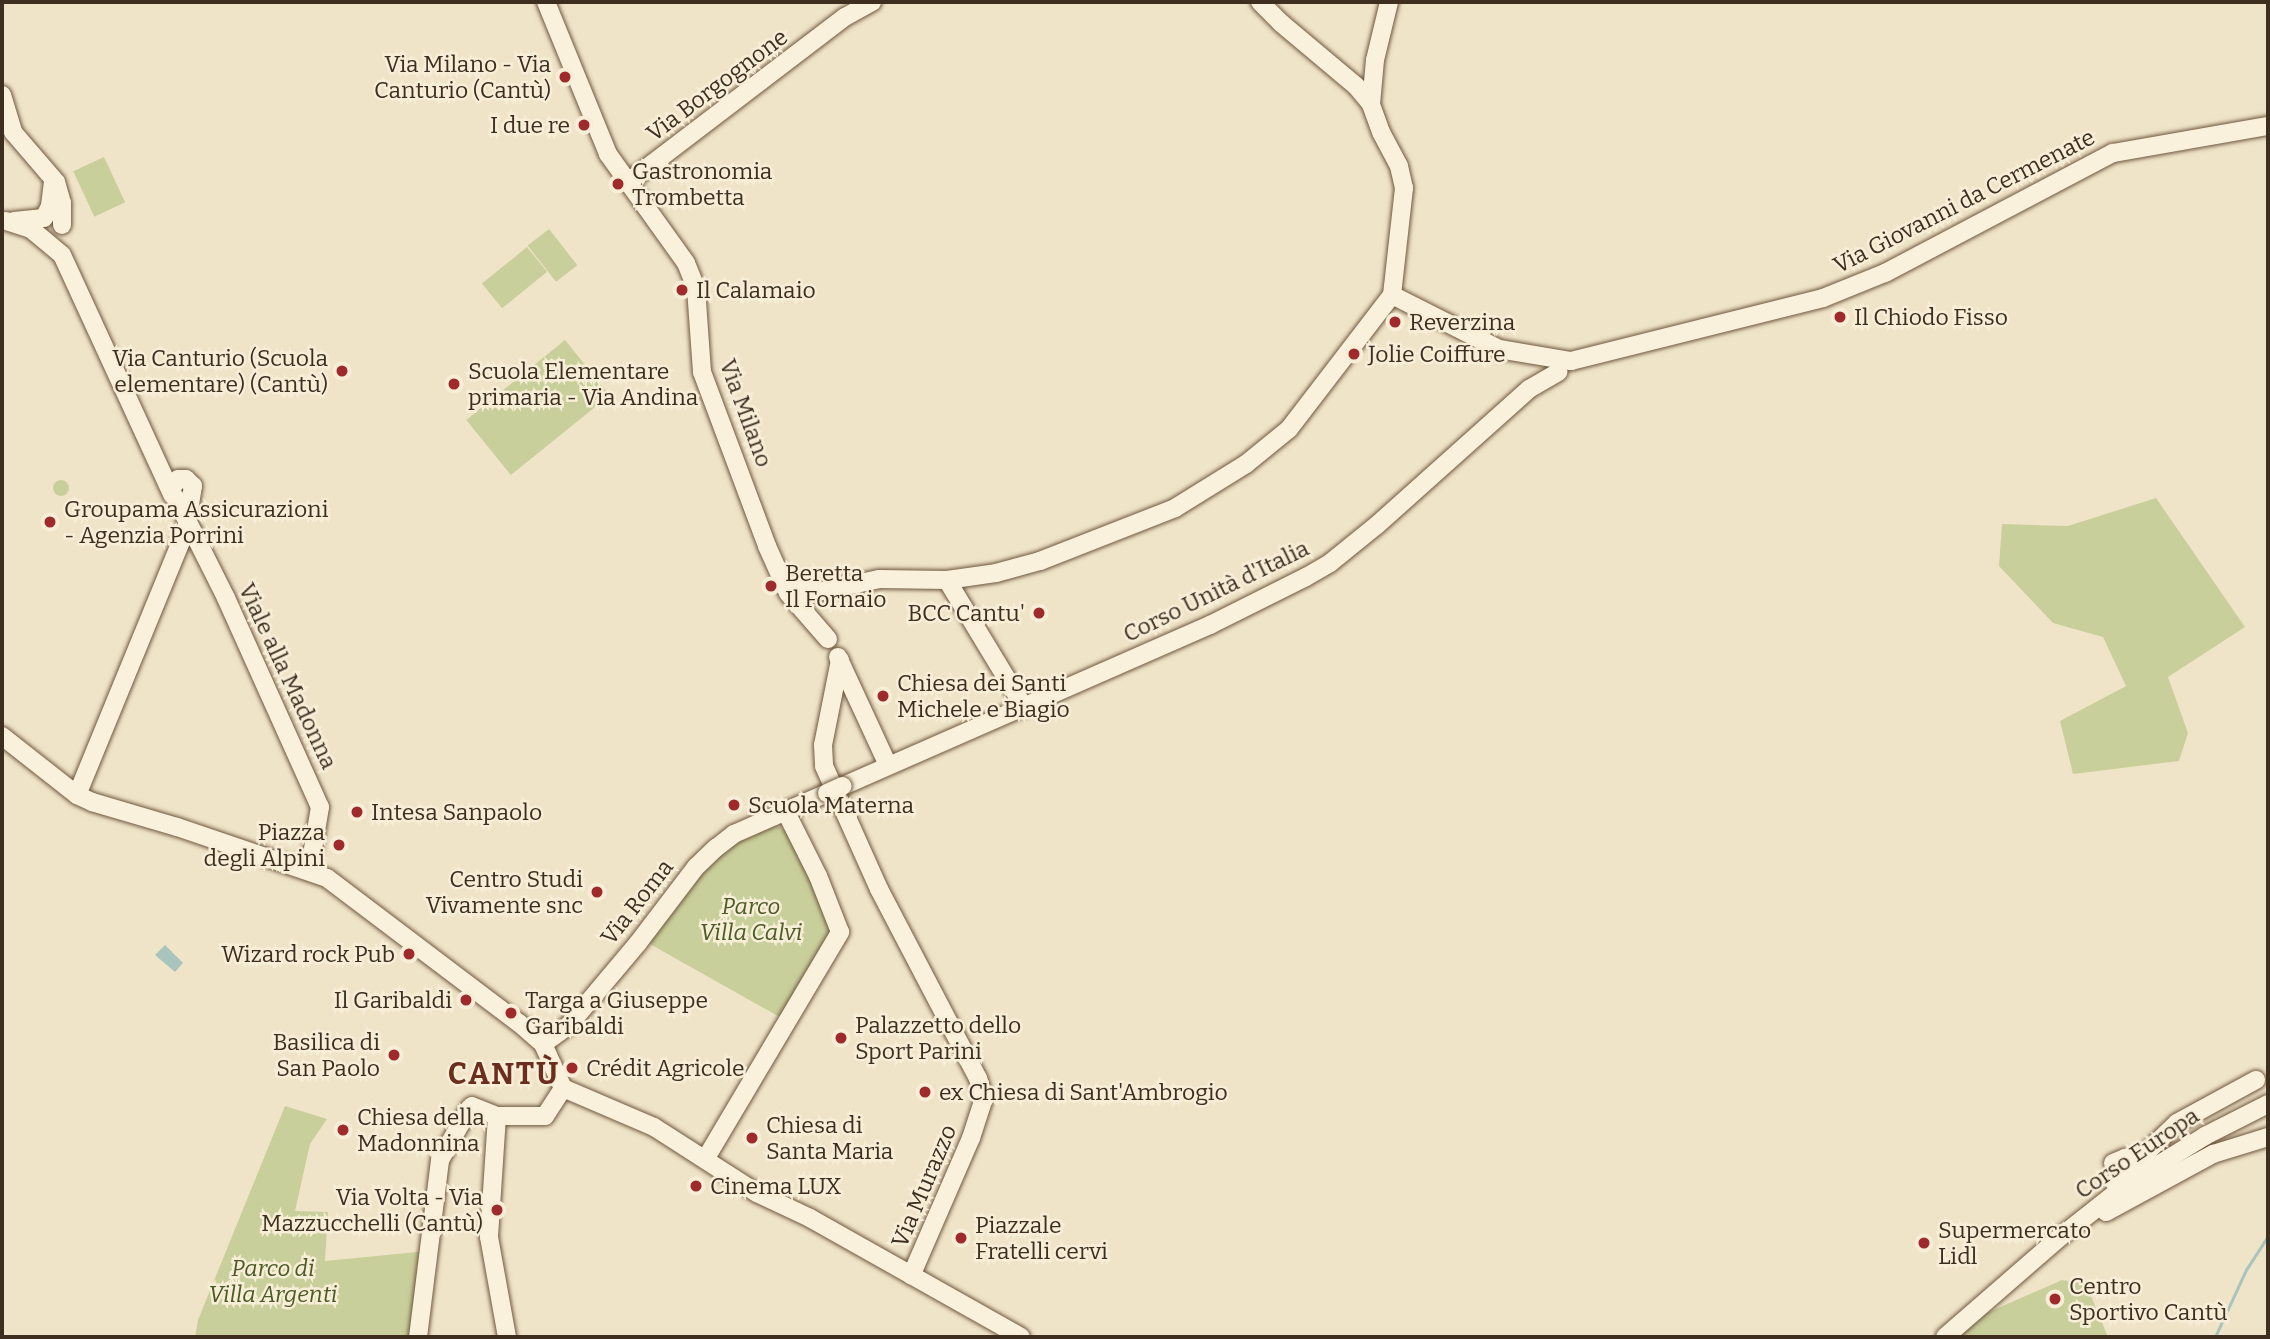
<!DOCTYPE html>
<meta charset="utf-8">
<style>
body{margin:0}
#map{position:relative;width:2270px;height:1339px;overflow:hidden;background:#f0e4c8;font-family:Bitter,serif}
div>[style]{position:absolute}
.green>*{inset:0;background:#c9cf9b;transform-origin:0 0}
.round{border-radius:50%}
.water>*{inset:0;background:#a9c4bc}
.stream>*{height:2.5px;margin:-1.25px;padding:0 1.25px;transform-origin:1.25px;border-radius:1.25px;background:#a9c4bc}
.roads{filter:drop-shadow(0 0 2px #6f573f) drop-shadow(0 0 2px #6f573f)}
.secondary>*{height:18px;margin:-9px;padding:0 9px;transform-origin:9px;border-radius:9px;background:#faf1dc}
.bridges{filter:drop-shadow(0 0 2px #6f573f) drop-shadow(0 0 2px #6f573f)}
.secondary-bridge>*{height:18px;margin:-9px;padding:0 9px;transform-origin:9px;border-radius:9px;background:#faf1dc}
.dots>*{width:19px;height:19px;translate:-50% -50%;box-sizing:border-box;border:4px solid #f7eed8;border-radius:50%}
span{translate:-50% -50%;white-space:nowrap;text-align:center;line-height:1.15;-webkit-text-stroke:5px #f7eed8;paint-order:stroke}
.poi-label{font-size:23px;color:#3d2e20}
.right{translate:-100% -50%;text-align:right}
.left{translate:0 -50%;text-align:left}
.street-label{font-size:23px;color:#3d2e20}
.park-label{font-size:23px;color:#4d5a26;font-style:italic}
.district-label{font-size:30px;color:#6b2e1e;font-weight:700;letter-spacing:2px}
.frame{position:absolute;inset:0;border:4px solid #3d2e20;pointer-events:none}
</style>
<div id="map">
<div class="green">
<i style="left:104px;top:157px;width:50px;height:34px;rotate:65deg"></i>
<i style="left:549px;top:229px;width:46px;height:27px;rotate:52deg"></i>
<i style="left:527px;top:247px;width:32px;height:58px;rotate:51deg"></i>
<i style="left:565px;top:340px;width:71px;height:127px;rotate:51deg"></i>
<i class="round" style="left:53px;top:480px;width:16px;height:16px"></i>
<i style="clip-path:polygon(2156px 498px,2245px 627px,2168px 677px,2188px 733px,2179px 761px,2073px 774px,2060px 721px,2126px 686px,2103px 637px,2053px 623px,1999px 566px,2002px 524px,2068px 526px)"></i>
<i style="clip-path:polygon(775px 825px,791px 833px,835px 932px,787px 1015px,778px 1016px,641px 939px,697px 871px,734px 840px)"></i>
<i style="clip-path:polygon(285px 1106px,327px 1119px,310px 1144px,295px 1211px,328px 1212px,325px 1261px,427px 1251px,414px 1337px,195px 1337px,198px 1320px)"></i>
<i style="clip-path:polygon(2062px 1280px,2086px 1284px,2108px 1337px,1957px 1337px,1982px 1315px)"></i>
</div>
<div class="water">
<i style="clip-path:polygon(165px 945px,183px 963px,175px 972px,155px 955px)"></i>
</div>
<div class="stream">
<i style="left:2215px;top:1337px;width:74px;rotate:-65.2deg"></i>
<i style="left:2246px;top:1270px;width:40px;rotate:-57.1deg"></i>
</div>
<div class="roads">
<div class="secondary">
<i style="left:546px;top:2px;width:164px;rotate:67.8deg"></i>
<i style="left:608px;top:154px;width:134px;rotate:54.4deg"></i>
<i style="left:686px;top:263px;width:27px;rotate:68deg"></i>
<i style="left:696px;top:288px;width:84px;rotate:85.9deg"></i>
<i style="left:702px;top:372px;width:186px;rotate:69.5deg"></i>
<i style="left:767px;top:546px;width:51px;rotate:65.9deg"></i>
<i style="left:788px;top:593px;width:61px;rotate:49deg"></i>
<i style="left:1260px;top:2px;width:30px;rotate:45deg"></i>
<i style="left:1281px;top:23px;width:98px;rotate:40deg"></i>
<i style="left:1356px;top:86px;width:23px;rotate:50deg"></i>
<i style="left:2px;top:95px;width:39px;rotate:73deg"></i>
<i style="left:13px;top:132px;width:66px;rotate:49.3deg"></i>
<i style="left:56px;top:182px;width:22px;rotate:74deg"></i>
<i style="left:62px;top:203px;width:22px;rotate:90deg"></i>
<i style="left:627px;top:183px;width:274px;rotate:-37.3deg"></i>
<i style="left:845px;top:17px;width:31px;rotate:-29deg"></i>
<i style="left:6px;top:221px;width:26px;rotate:18deg"></i>
<i style="left:31px;top:229px;width:40px;rotate:40deg"></i>
<i style="left:62px;top:255px;width:265px;rotate:65.3deg"></i>
<i style="left:14px;top:221px;width:30px;rotate:-6deg"></i>
<i style="left:44px;top:218px;width:13px;rotate:-63deg"></i>
<i style="left:50px;top:206px;width:23px;rotate:-83deg"></i>
<i style="left:1392px;top:295px;width:120px;rotate:26.8deg"></i>
<i style="left:1499px;top:349px;width:73px;rotate:9.5deg"></i>
<i style="left:1571px;top:361px;width:260px;rotate:-14deg"></i>
<i style="left:1823px;top:298px;width:67px;rotate:-22deg"></i>
<i style="left:1885px;top:273px;width:258px;rotate:-27.8deg"></i>
<i style="left:2113px;top:153px;width:157px;rotate:-9.9deg"></i>
<i style="left:176px;top:498px;width:112px;rotate:63.4deg"></i>
<i style="left:226px;top:598px;width:229px;rotate:65.8deg"></i>
<i style="left:320px;top:807px;width:49px;rotate:99.5deg"></i>
<i style="left:312px;top:855px;width:11px;rotate:128deg"></i>
<i style="left:305px;top:864px;width:12px;rotate:171deg"></i>
<i style="left:781px;top:579px;width:18px;rotate:34deg"></i>
<i style="left:796px;top:589px;width:22px;rotate:8deg"></i>
<i style="left:818px;top:592px;width:62px;rotate:-12deg"></i>
<i style="left:879px;top:579px;width:68px;rotate:0.8deg"></i>
<i style="left:947px;top:580px;width:49px;rotate:-8.1deg"></i>
<i style="left:996px;top:573px;width:46px;rotate:-15.3deg"></i>
<i style="left:1040px;top:561px;width:145px;rotate:-21.4deg"></i>
<i style="left:1175px;top:508px;width:84px;rotate:-31.8deg"></i>
<i style="left:1246px;top:464px;width:55px;rotate:-39.1deg"></i>
<i style="left:1289px;top:429px;width:169px;rotate:-52.5deg"></i>
<i style="left:1392px;top:295px;width:108px;rotate:-83.6deg"></i>
<i style="left:1404px;top:188px;width:23px;rotate:-103deg"></i>
<i style="left:1399px;top:166px;width:38px;rotate:-118deg"></i>
<i style="left:1381px;top:132px;width:30px;rotate:-110deg"></i>
<i style="left:1371px;top:104px;width:44px;rotate:-84.8deg"></i>
<i style="left:1375px;top:60px;width:60px;rotate:-76.4deg"></i>
<i style="left:947px;top:580px;width:149px;rotate:58.8deg"></i>
<i style="left:838px;top:657px;width:119px;rotate:65.2deg"></i>
<i style="left:840px;top:660px;width:87px;rotate:101.3deg"></i>
<i style="left:823px;top:745px;width:21px;rotate:87deg"></i>
<i style="left:824px;top:766px;width:135px;rotate:65.9deg"></i>
<i style="left:879px;top:889px;width:213px;rotate:62.4deg"></i>
<i style="left:978px;top:1078px;width:21px;rotate:73deg"></i>
<i style="left:984px;top:1098px;width:42px;rotate:108deg"></i>
<i style="left:971px;top:1138px;width:150px;rotate:113.5deg"></i>
<i style="left:2px;top:736px;width:95px;rotate:38.2deg"></i>
<i style="left:77px;top:795px;width:17px;rotate:25deg"></i>
<i style="left:92px;top:802px;width:89px;rotate:16.4deg"></i>
<i style="left:177px;top:827px;width:158px;rotate:18.8deg"></i>
<i style="left:327px;top:878px;width:241px;rotate:37.1deg"></i>
<i style="left:519px;top:1023px;width:32px;rotate:41deg"></i>
<i style="left:543px;top:1044px;width:48px;rotate:65.6deg"></i>
<i style="left:843px;top:786px;width:401px;rotate:-23.7deg"></i>
<i style="left:1210px;top:625px;width:107px;rotate:-26.6deg"></i>
<i style="left:1306px;top:577px;width:28px;rotate:-30deg"></i>
<i style="left:1330px;top:563px;width:60px;rotate:-39deg"></i>
<i style="left:1377px;top:525px;width:204px;rotate:-41.8deg"></i>
<i style="left:1529px;top:389px;width:34px;rotate:-30deg"></i>
<i style="left:77px;top:795px;width:287px;rotate:-67.7deg"></i>
<i style="left:186px;top:529px;width:44px;rotate:-80.8deg"></i>
<i style="left:193px;top:486px;width:10px;rotate:-135deg"></i>
<i style="left:186px;top:479px;width:8px;rotate:180deg"></i>
<i style="left:178px;top:479px;width:12px;rotate:125deg"></i>
<i style="left:543px;top:1044px;width:32px;rotate:-36deg"></i>
<i style="left:569px;top:1025px;width:107px;rotate:-49.9deg"></i>
<i style="left:638px;top:943px;width:96px;rotate:-52.7deg"></i>
<i style="left:696px;top:867px;width:28px;rotate:-44deg"></i>
<i style="left:716px;top:848px;width:23px;rotate:-38deg"></i>
<i style="left:734px;top:834px;width:102px;rotate:-23.8deg"></i>
<i style="left:563px;top:1088px;width:99px;rotate:23.2deg"></i>
<i style="left:654px;top:1127px;width:122px;rotate:32.7deg"></i>
<i style="left:757px;top:1193px;width:59px;rotate:25.3deg"></i>
<i style="left:810px;top:1218px;width:242px;rotate:29.4deg"></i>
<i style="left:497px;top:1116px;width:121px;rotate:93.8deg"></i>
<i style="left:489px;top:1237px;width:102px;rotate:79.8deg"></i>
<i style="left:706px;top:1158px;width:263px;rotate:-59.3deg"></i>
<i style="left:840px;top:932px;width:60px;rotate:-111.4deg"></i>
<i style="left:818px;top:876px;width:72px;rotate:-116.6deg"></i>
<i style="left:2113px;top:1163px;width:13px;rotate:-23deg"></i>
<i style="left:2125px;top:1158px;width:13px;rotate:4deg"></i>
<i style="left:2115px;top:1183px;width:86px;rotate:-44.1deg"></i>
<i style="left:2177px;top:1123px;width:90px;rotate:-28.6deg"></i>
<i style="left:2106px;top:1212px;width:122px;rotate:-28.5deg"></i>
<i style="left:2213px;top:1154px;width:58px;rotate:-17.2deg"></i>
<i style="left:418px;top:1337px;width:178px;rotate:-82.9deg"></i>
<i style="left:440px;top:1160px;width:59px;rotate:-60.4deg"></i>
<i style="left:469px;top:1109px;width:4px;rotate:-45deg"></i>
<i style="left:472px;top:1106px;width:27px;rotate:22deg"></i>
<i style="left:497px;top:1116px;width:48px"></i>
<i style="left:545px;top:1116px;width:33px;rotate:-57deg"></i>
<i style="left:1945px;top:1337px;width:152px;rotate:-41deg"></i>
<i style="left:2060px;top:1237px;width:85px;rotate:-38.3deg"></i>
<i style="left:2127px;top:1184px;width:92px;rotate:-31.6deg"></i>
<i style="left:2205px;top:1136px;width:71px;rotate:-26.9deg"></i>
</div>
</div>
<div class="bridges">
<div class="secondary-bridge">
<i style="left:827px;top:793px;width:17px;rotate:-24deg"></i>
</div>
</div>
<div class="dots">
<i style="left:565px;top:77px;background:#9e2a2b"></i>
<i style="left:584px;top:125px;background:#9e2a2b"></i>
<i style="left:618px;top:184px;background:#9e2a2b"></i>
<i style="left:682px;top:290px;background:#9e2a2b"></i>
<i style="left:1840px;top:317px;background:#9e2a2b"></i>
<i style="left:1395px;top:322px;background:#9e2a2b"></i>
<i style="left:1354px;top:354px;background:#9e2a2b"></i>
<i style="left:342px;top:371px;background:#9e2a2b"></i>
<i style="left:454px;top:384px;background:#9e2a2b"></i>
<i style="left:50px;top:522px;background:#9e2a2b"></i>
<i style="left:771px;top:586px;background:#9e2a2b"></i>
<i style="left:1039px;top:613px;background:#9e2a2b"></i>
<i style="left:883px;top:696px;background:#9e2a2b"></i>
<i style="left:734px;top:805px;background:#9e2a2b"></i>
<i style="left:357px;top:812px;background:#9e2a2b"></i>
<i style="left:339px;top:845px;background:#9e2a2b"></i>
<i style="left:597px;top:892px;background:#9e2a2b"></i>
<i style="left:409px;top:954px;background:#9e2a2b"></i>
<i style="left:466px;top:1000px;background:#9e2a2b"></i>
<i style="left:511px;top:1013px;background:#9e2a2b"></i>
<i style="left:841px;top:1038px;background:#9e2a2b"></i>
<i style="left:394px;top:1055px;background:#9e2a2b"></i>
<i style="left:572px;top:1068px;background:#9e2a2b"></i>
<i style="left:925px;top:1092px;background:#9e2a2b"></i>
<i style="left:343px;top:1130px;background:#9e2a2b"></i>
<i style="left:752px;top:1138px;background:#9e2a2b"></i>
<i style="left:696px;top:1186px;background:#9e2a2b"></i>
<i style="left:497px;top:1210px;background:#9e2a2b"></i>
<i style="left:961px;top:1238px;background:#9e2a2b"></i>
<i style="left:1924px;top:1243px;background:#9e2a2b"></i>
<i style="left:2055px;top:1299px;background:#9e2a2b"></i>
</div>
<div class="poi-label">
<span class="right" style="left:551px;top:77px">Via Milano - Via<br>Canturio (Cantù)</span>
<span class="right" style="left:570px;top:125px">I due re</span>
<span class="left" style="left:632px;top:184px">Gastronomia<br>Trombetta</span>
<span class="left" style="left:696px;top:290px">Il Calamaio</span>
<span class="left" style="left:1854px;top:317px">Il Chiodo Fisso</span>
<span class="left" style="left:1409px;top:322px">Reverzina</span>
<span class="left" style="left:1368px;top:354px">Jolie Coiffure</span>
<span class="right" style="left:328px;top:371px">Via Canturio (Scuola<br>elementare) (Cantù)</span>
<span class="left" style="left:468px;top:384px">Scuola Elementare<br>primaria - Via Andina</span>
<span class="left" style="left:64px;top:522px">Groupama Assicurazioni<br>- Agenzia Porrini</span>
<span class="left" style="left:785px;top:586px">Beretta<br>Il Fornaio</span>
<span class="right" style="left:1025px;top:613px">BCC Cantu'</span>
<span class="left" style="left:897px;top:696px">Chiesa dei Santi<br>Michele e Biagio</span>
<span class="left" style="left:748px;top:805px">Scuola Materna</span>
<span class="left" style="left:371px;top:812px">Intesa Sanpaolo</span>
<span class="right" style="left:325px;top:845px">Piazza<br>degli Alpini</span>
<span class="right" style="left:583px;top:892px">Centro Studi<br>Vivamente snc</span>
<span class="right" style="left:395px;top:954px">Wizard rock Pub</span>
<span class="right" style="left:452px;top:1000px">Il Garibaldi</span>
<span class="left" style="left:525px;top:1013px">Targa a Giuseppe<br>Garibaldi</span>
<span class="left" style="left:855px;top:1038px">Palazzetto dello<br>Sport Parini</span>
<span class="right" style="left:380px;top:1055px">Basilica di<br>San Paolo</span>
<span class="left" style="left:586px;top:1068px">Crédit Agricole</span>
<span class="left" style="left:939px;top:1092px">ex Chiesa di Sant'Ambrogio</span>
<span class="left" style="left:357px;top:1130px">Chiesa della<br>Madonnina</span>
<span class="left" style="left:766px;top:1138px">Chiesa di<br>Santa Maria</span>
<span class="left" style="left:710px;top:1186px">Cinema LUX</span>
<span class="right" style="left:483px;top:1210px">Via Volta - Via<br>Mazzucchelli (Cantù)</span>
<span class="left" style="left:975px;top:1238px">Piazzale<br>Fratelli cervi</span>
<span class="left" style="left:1938px;top:1243px">Supermercato<br>Lidl</span>
<span class="left" style="left:2069px;top:1299px">Centro<br>Sportivo Cantù</span>
</div>
<div class="street-label">
<span style="left:717px;top:85px;rotate:-37deg">Via Borgognone</span>
<span style="left:1964px;top:201px;rotate:-27deg">Via Giovanni da Cermenate</span>
<span style="left:746px;top:413px;rotate:70deg">Via Milano</span>
<span style="left:1216px;top:591px;rotate:-26deg">Corso Unità d'Italia</span>
<span style="left:288px;top:676px;rotate:65deg">Viale alla Madonna</span>
<span style="left:637px;top:902px;rotate:-52deg">Via Roma</span>
<span style="left:2137px;top:1153px;rotate:-34deg">Corso Europa</span>
<span style="left:924px;top:1186px;rotate:-67deg">Via Murazzo</span>
</div>
<div class="park-label">
<span style="left:751px;top:919px">Parco<br>Villa Calvi</span>
<span style="left:273px;top:1281px">Parco di<br>Villa Argenti</span>
</div>
<div class="district-label">
<span style="left:504px;top:1074px">CANTÙ</span>
</div>
<div class="frame"></div>
</div>
